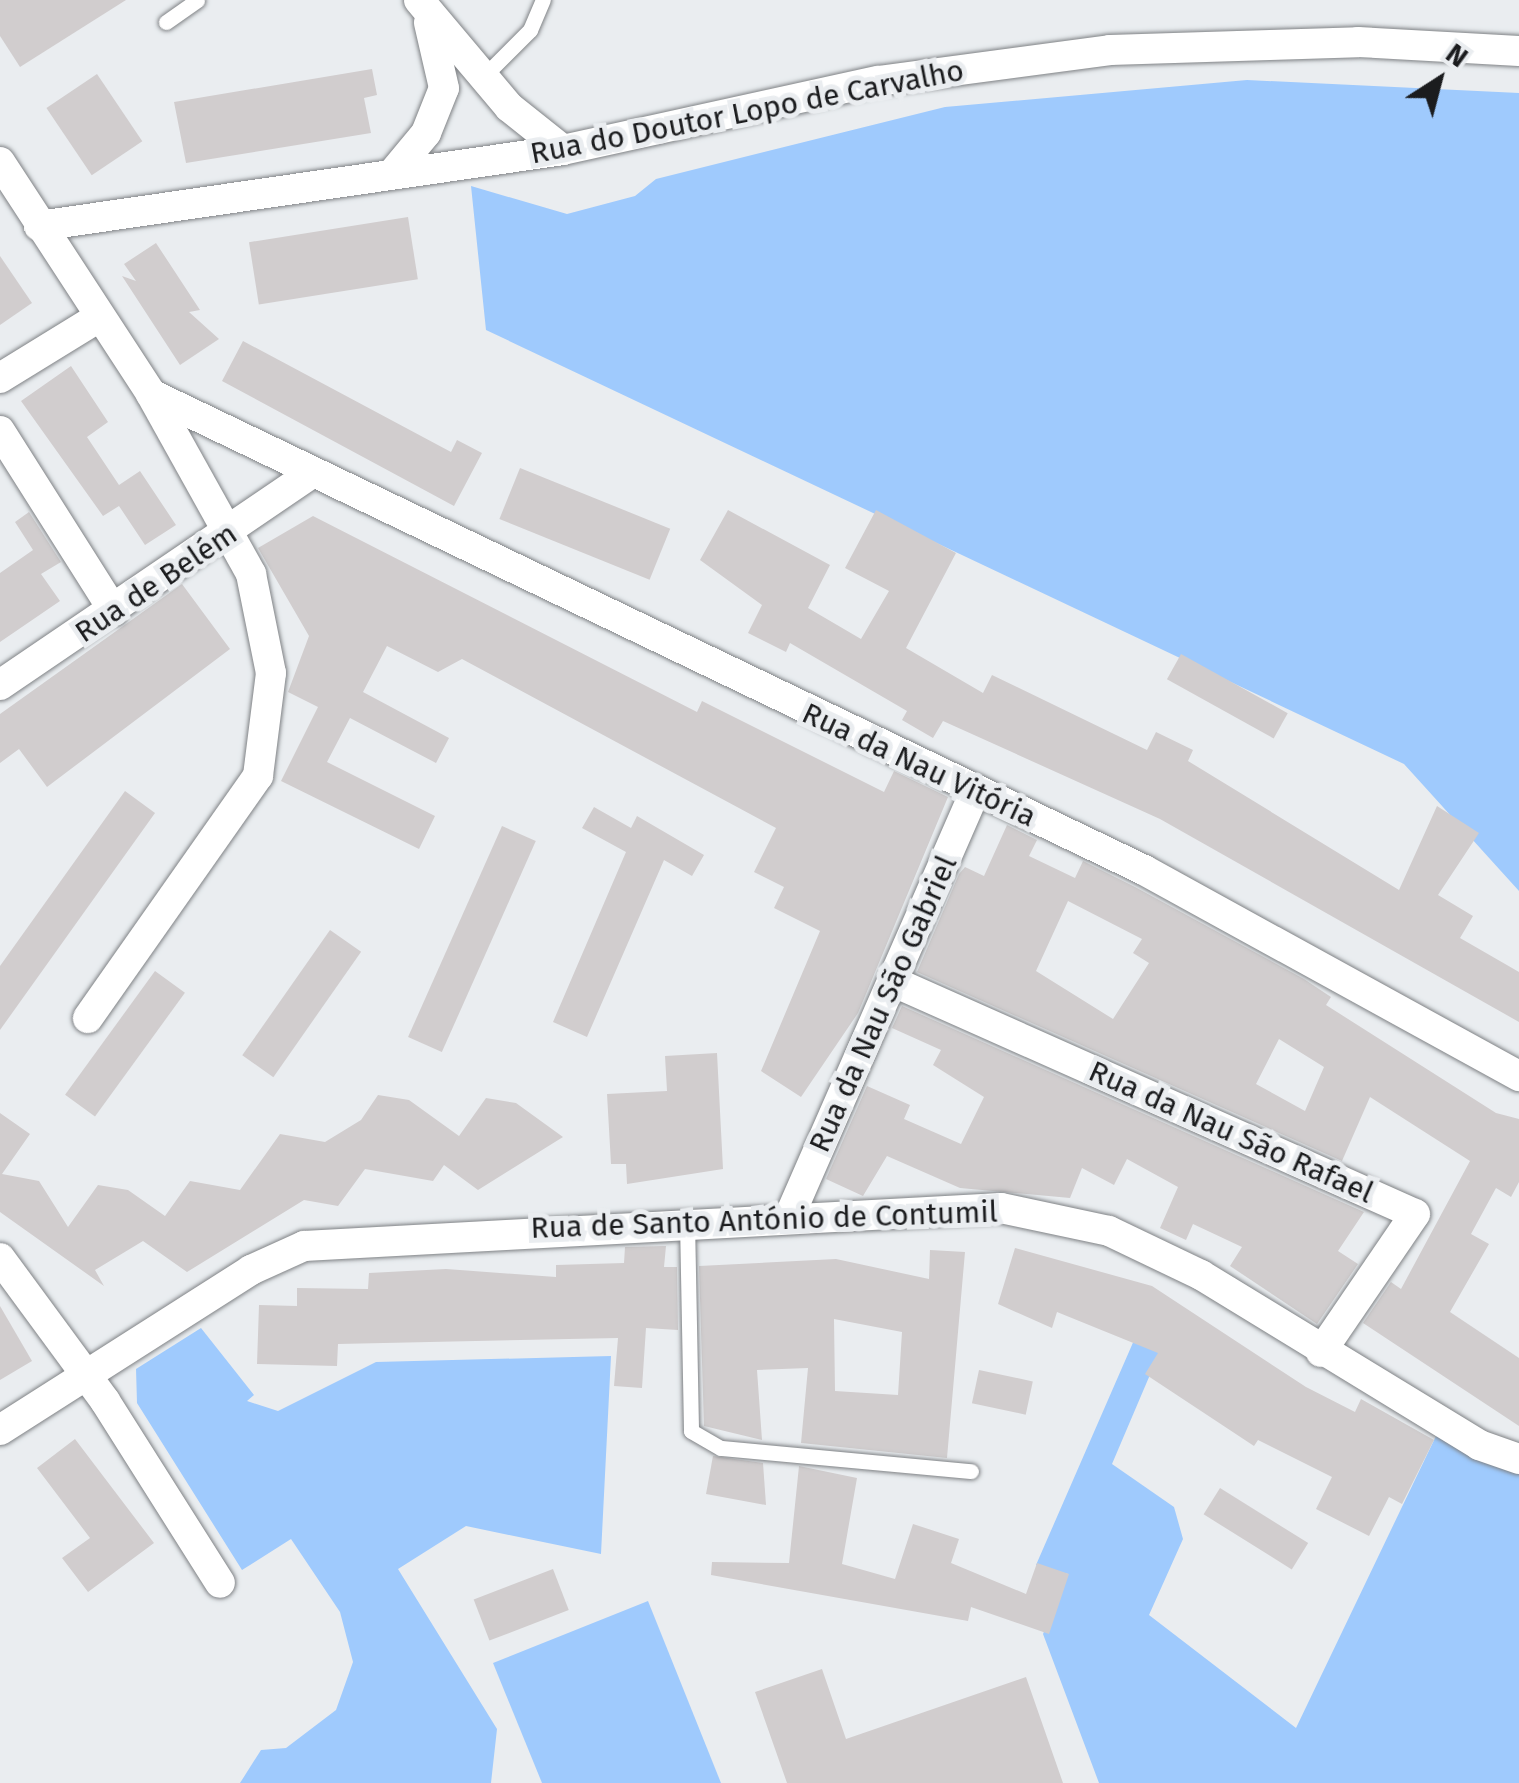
<!DOCTYPE html>
<meta charset="utf-8">
<style>
body{margin:0}
#map{position:relative;width:1519px;height:1783px;overflow:hidden;background:#eaedf0;font-family:"Fira Sans",sans-serif}
div>[style]{position:absolute}
.green>*{inset:0;background:#9fcafd}
.building>*{inset:0;background:#d1cdce;transform-origin:0 0}
.roads{filter:drop-shadow(0 0 2px #7f8285) drop-shadow(0 0 2px #7f8285)}
.lane>*{height:15px;margin:-7.5px;padding:0 7.5px;transform-origin:7.5px;border-radius:7.5px;background:#fff}
.street>*{height:30px;margin:-15px;padding:0 15px;transform-origin:15px;border-radius:15px;background:#fff}
span{translate:-50% -50%;white-space:nowrap;text-align:center;line-height:1.15;-webkit-text-stroke:10px #eaedf0;paint-order:stroke}
.street-label{font-size:30px;color:#1b1c1e}
.north{position:absolute;left:1389px;top:30px;width:100px;height:100px;-webkit-text-stroke:8px #eaedf0;paint-order:stroke;rotate:36deg;font-size:28px;font-weight:700;line-height:40px;text-align:center;color:#1b1c1e}
.north::after{content:'';display:block;margin:auto;width:35px;height:45px;background:#1b1c1e;clip-path:polygon(50% 0,100% 100%,50% 72%,0 100%)}
</style>
<div id="map">
<div class="green">
<i style="clip-path:polygon(1247px 80px,1519px 93px,1519px 891px,1404px 764px,486px 330px,471px 186px,567px 214px,635px 196px,656px 179px,945px 107px)"></i>
<i style="clip-path:polygon(1152px 1299px,1175px 1316px,1112px 1464px,1174px 1507px,1183px 1539px,1149px 1615px,1296px 1728px,1436px 1436px,1519px 1466px,1519px 1783px,1099px 1783px,1043px 1634px,1068px 1574px,1036px 1565px)"></i>
<i style="clip-path:polygon(201px 1328px,254px 1395px,247px 1401px,278px 1411px,376px 1362px,611px 1356px,601px 1554px,466px 1526px,398px 1569px,497px 1729px,491px 1783px,240px 1783px,261px 1750px,286px 1748px,336px 1710px,353px 1662px,340px 1612px,291px 1539px,242px 1570px,137px 1403px,136px 1369px)"></i>
<i style="clip-path:polygon(648px 1601px,721px 1783px,542px 1783px,493px 1663px)"></i>
</div>
<div class="building">
<i style="clip-path:polygon(0 0,126px 0,20px 67px,0 36px)"></i>
<i style="clip-path:polygon(372px 69px,377px 95px,364px 98px,371px 133px,186px 163px,174px 102px)"></i>
<i style="left:97px;top:74px;width:81px;height:61px;rotate:56deg"></i>
<i style="left:408px;top:217px;width:63px;height:161px;rotate:81deg"></i>
<i style="clip-path:polygon(156px 243px,200px 310px,189px 312px,219px 339px,180px 365px,122px 276px,136px 281px,124px 264px)"></i>
<i style="clip-path:polygon(0 256px,32px 303px,0 325px)"></i>
<i style="clip-path:polygon(243px 341px,451px 452px,457px 440px,482px 453px,454px 506px,222px 381px)"></i>
<i style="clip-path:polygon(71px 366px,108px 422px,87px 437px,119px 485px,140px 471px,176px 525px,145px 545px,119px 506px,103px 516px,21px 401px)"></i>
<i style="left:520px;top:468px;width:162px;height:55px;rotate:22deg"></i>
<i style="clip-path:polygon(728px 510px,830px 565px,808px 608px,861px 639px,889px 591px,845px 568px,876px 510px,956px 553px,906px 648px,983px 693px,992px 675px,1147px 750px,1156px 732px,1193px 750px,1188px 761px,1399px 890px,1437px 806px,1479px 833px,1438px 895px,1473px 916px,1460px 938px,1519px 972px,1519px 1022px,1160px 819px,943px 721px,933px 738px,902px 720px,907px 711px,790px 643px,786px 652px,748px 633px,762px 605px,700px 560px)"></i>
<i style="clip-path:polygon(29px 512px,61px 562px,41px 574px,60px 601px,0 642px,0 573px,33px 550px,15px 522px)"></i>
<i style="clip-path:polygon(313px 516px,697px 712px,702px 701px,884px 792px,894px 771px,948px 797px,858px 1013px,801px 1097px,761px 1071px,820px 931px,774px 908px,784px 887px,754px 872px,776px 828px,462px 659px,438px 672px,387px 646px,363px 692px,449px 738px,436px 763px,350px 718px,327px 762px,435px 816px,419px 849px,281px 781px,318px 707px,288px 692px,309px 636px,258px 548px)"></i>
<i style="clip-path:polygon(182px 584px,230px 649px,47px 787px,19px 749px,0 763px,0 714px)"></i>
<i style="left:1181px;top:654px;width:122px;height:29px;rotate:29deg"></i>
<i style="clip-path:polygon(125px 791px,155px 813px,0 1030px,0 966px)"></i>
<i style="clip-path:polygon(594px 807px,631px 828px,637px 816px,704px 855px,692px 876px,664px 860px,587px 1037px,553px 1022px,626px 852px,582px 828px)"></i>
<i style="clip-path:polygon(evenodd,1007px 825px,1037px 840px,1029px 856px,1075px 878px,1083px 861px,1135px 887px,1304px 979px,1331px 997px,1326px 1005px,1496px 1113px,1519px 1119px,1519px 1182px,1511px 1197px,1496px 1188px,1471px 1234px,1489px 1244px,1450px 1312px,1519px 1358px,1519px 1426px,1363px 1323px,1391px 1282px,1401px 1289px,1470px 1161px,1370px 1097px,1342px 1161px,917px 972px,959px 874px,965px 867px,984px 876px,1007px 825px,1068px 901px,1142px 939px,1133px 953px,1149px 963px,1113px 1019px,1036px 971px,1068px 901px,1007px 825px,1279px 1039px,1324px 1067px,1305px 1111px,1256px 1084px,1279px 1039px)"></i>
<i style="left:502px;top:826px;width:37px;height:231px;rotate:24deg"></i>
<i style="left:330px;top:930px;width:38px;height:153px;rotate:35deg"></i>
<i style="left:155px;top:971px;width:37px;height:153px;rotate:36deg"></i>
<i style="clip-path:polygon(902px 1006px,1364px 1212px,1338px 1251px,1358px 1264px,1317px 1324px,1230px 1266px,1242px 1247px,1193px 1224px,1186px 1240px,1160px 1228px,1178px 1187px,1127px 1159px,1114px 1185px,1082px 1168px,1070px 1198px,960px 1188px,887px 1156px,863px 1196px,826px 1179px,867px 1086px,910px 1105px,904px 1119px,961px 1144px,984px 1097px,933px 1065px,941px 1050px,892px 1028px)"></i>
<i style="clip-path:polygon(717px 1053px,723px 1169px,627px 1184px,626px 1164px,611px 1164px,607px 1094px,667px 1091px,665px 1056px)"></i>
<i style="clip-path:polygon(378px 1095px,409px 1100px,459px 1136px,486px 1098px,516px 1103px,563px 1137px,478px 1190px,444px 1165px,433px 1181px,365px 1169px,338px 1206px,304px 1200px,187px 1272px,143px 1241px,95px 1270px,104px 1286px,0 1212px,0 1113px,30px 1134px,2px 1174px,39px 1181px,68px 1227px,98px 1185px,128px 1190px,165px 1216px,190px 1181px,240px 1190px,280px 1134px,325px 1142px,361px 1120px)"></i>
<i style="clip-path:polygon(666px 1246px,664px 1267px,677px 1267px,678px 1330px,646px 1328px,642px 1388px,614px 1386px,618px 1338px,338px 1344px,337px 1366px,257px 1364px,259px 1305px,297px 1306px,297px 1288px,368px 1289px,369px 1273px,446px 1269px,556px 1277px,556px 1265px,624px 1263px,625px 1247px)"></i>
<i style="clip-path:polygon(1015px 1248px,1152px 1286px,1306px 1387px,1355px 1412px,1361px 1399px,1434px 1440px,1402px 1504px,1389px 1497px,1369px 1536px,1316px 1509px,1332px 1477px,1258px 1440px,1254px 1446px,1145px 1374px,1158px 1353px,1057px 1312px,1052px 1328px,998px 1304px)"></i>
<i style="clip-path:polygon(evenodd,930px 1250px,965px 1252px,947px 1458px,801px 1443px,808px 1368px,757px 1370px,762px 1440px,704px 1426px,699px 1266px,836px 1259px,929px 1279px,930px 1250px,834px 1319px,902px 1332px,898px 1395px,835px 1391px,834px 1319px)"></i>
<i style="clip-path:polygon(0 1306px,32px 1361px,0 1380px)"></i>
<i style="left:979px;top:1370px;width:55px;height:34px;rotate:12deg"></i>
<i style="clip-path:polygon(75px 1439px,154px 1543px,88px 1592px,62px 1558px,90px 1538px,37px 1468px)"></i>
<i style="clip-path:polygon(713px 1456px,763px 1463px,766px 1505px,706px 1494px)"></i>
<i style="clip-path:polygon(799px 1466px,857px 1478px,842px 1564px,895px 1579px,913px 1524px,959px 1539px,951px 1563px,1026px 1594px,1037px 1563px,1069px 1574px,1049px 1634px,971px 1607px,968px 1621px,711px 1575px,712px 1562px,789px 1563px)"></i>
<i style="left:1220px;top:1488px;width:104px;height:31px;rotate:32deg"></i>
<i style="left:553px;top:1569px;width:44px;height:85px;rotate:69deg"></i>
<i style="clip-path:polygon(822px 1669px,846px 1739px,1026px 1677px,1063px 1783px,787px 1783px,755px 1692px)"></i>
</div>
<div class="roads">
<div class="lane">
<i style="left:166px;top:22px;width:38px;rotate:-35deg"></i>
<i style="left:482px;top:78px;width:68px;rotate:-45deg"></i>
<i style="left:530px;top:30px;width:33px;rotate:-67deg"></i>
<i style="left:687px;top:1221px;width:210px;rotate:88.9deg"></i>
<i style="left:691px;top:1431px;width:34px;rotate:30deg"></i>
<i style="left:721px;top:1448px;width:251px;rotate:5.3deg"></i>
</div>
<div class="street">
<i style="left:419px;top:0;width:140px;rotate:49.9deg"></i>
<i style="left:509px;top:107px;width:69px;rotate:38.5deg"></i>
<i style="left:0;top:162px;width:277px;rotate:56.9deg"></i>
<i style="left:151px;top:394px;width:206px;rotate:60.9deg"></i>
<i style="left:251px;top:574px;width:101px;rotate:78.6deg"></i>
<i style="left:271px;top:673px;width:104px;rotate:97.2deg"></i>
<i style="left:258px;top:776px;width:296px;rotate:125.1deg"></i>
<i style="left:392px;top:174px;width:53px;rotate:-50.3deg"></i>
<i style="left:426px;top:133px;width:48px;rotate:-68.2deg"></i>
<i style="left:444px;top:88px;width:67px;rotate:-103deg"></i>
<i style="left:39px;top:226px;width:529px;rotate:-8.25deg"></i>
<i style="left:563px;top:150px;width:322px;rotate:-12.4deg"></i>
<i style="left:878px;top:81px;width:234px;rotate:-7.6deg"></i>
<i style="left:1110px;top:50px;width:248px;rotate:-1.8deg"></i>
<i style="left:1358px;top:42px;width:161px;rotate:3.2deg"></i>
<i style="left:0;top:378px;width:116px;rotate:-31.6deg"></i>
<i style="left:151px;top:394px;width:1101px;rotate:25.61deg"></i>
<i style="left:1144px;top:870px;width:428px;rotate:28.8deg"></i>
<i style="left:0;top:431px;width:213px;rotate:57.7deg"></i>
<i style="left:0;top:685px;width:372px;rotate:-34.2deg"></i>
<i style="left:894px;top:982px;width:570px;rotate:24deg"></i>
<i style="left:1415px;top:1214px;width:167px;rotate:124.3deg"></i>
<i style="left:790px;top:1215px;width:462px;rotate:-66.4deg"></i>
<i style="left:0;top:1258px;width:177px;rotate:53.7deg"></i>
<i style="left:105px;top:1401px;width:215px;rotate:57.7deg"></i>
<i style="left:0;top:1430px;width:298px;rotate:-32.5deg"></i>
<i style="left:251px;top:1270px;width:58px;rotate:-24.4deg"></i>
<i style="left:304px;top:1246px;width:698px;rotate:-3.12deg"></i>
<i style="left:1001px;top:1208px;width:110px;rotate:12deg"></i>
<i style="left:1109px;top:1231px;width:102px;rotate:25.6deg"></i>
<i style="left:1201px;top:1275px;width:326px;rotate:31.4deg"></i>
<i style="left:1479px;top:1445px;width:42px;rotate:19.3deg"></i>
</div>
</div>
<div class="street-label">
<span style="left:747px;top:112px;rotate:-11deg">Rua do Doutor Lopo de Carvalho</span>
<span style="left:156px;top:583px;rotate:-34deg">Rua de Belém</span>
<span style="left:919px;top:765px;rotate:25deg">Rua da Nau Vitória</span>
<span style="left:883px;top:1004px;rotate:-66deg">Rua da Nau São Gabriel</span>
<span style="left:1231px;top:1132px;rotate:24deg">Rua da Nau São Rafael</span>
<span style="left:764px;top:1220px;rotate:-2deg">Rua de Santo António de Contumil</span>
</div>
<div class="north">N</div>
</div>
